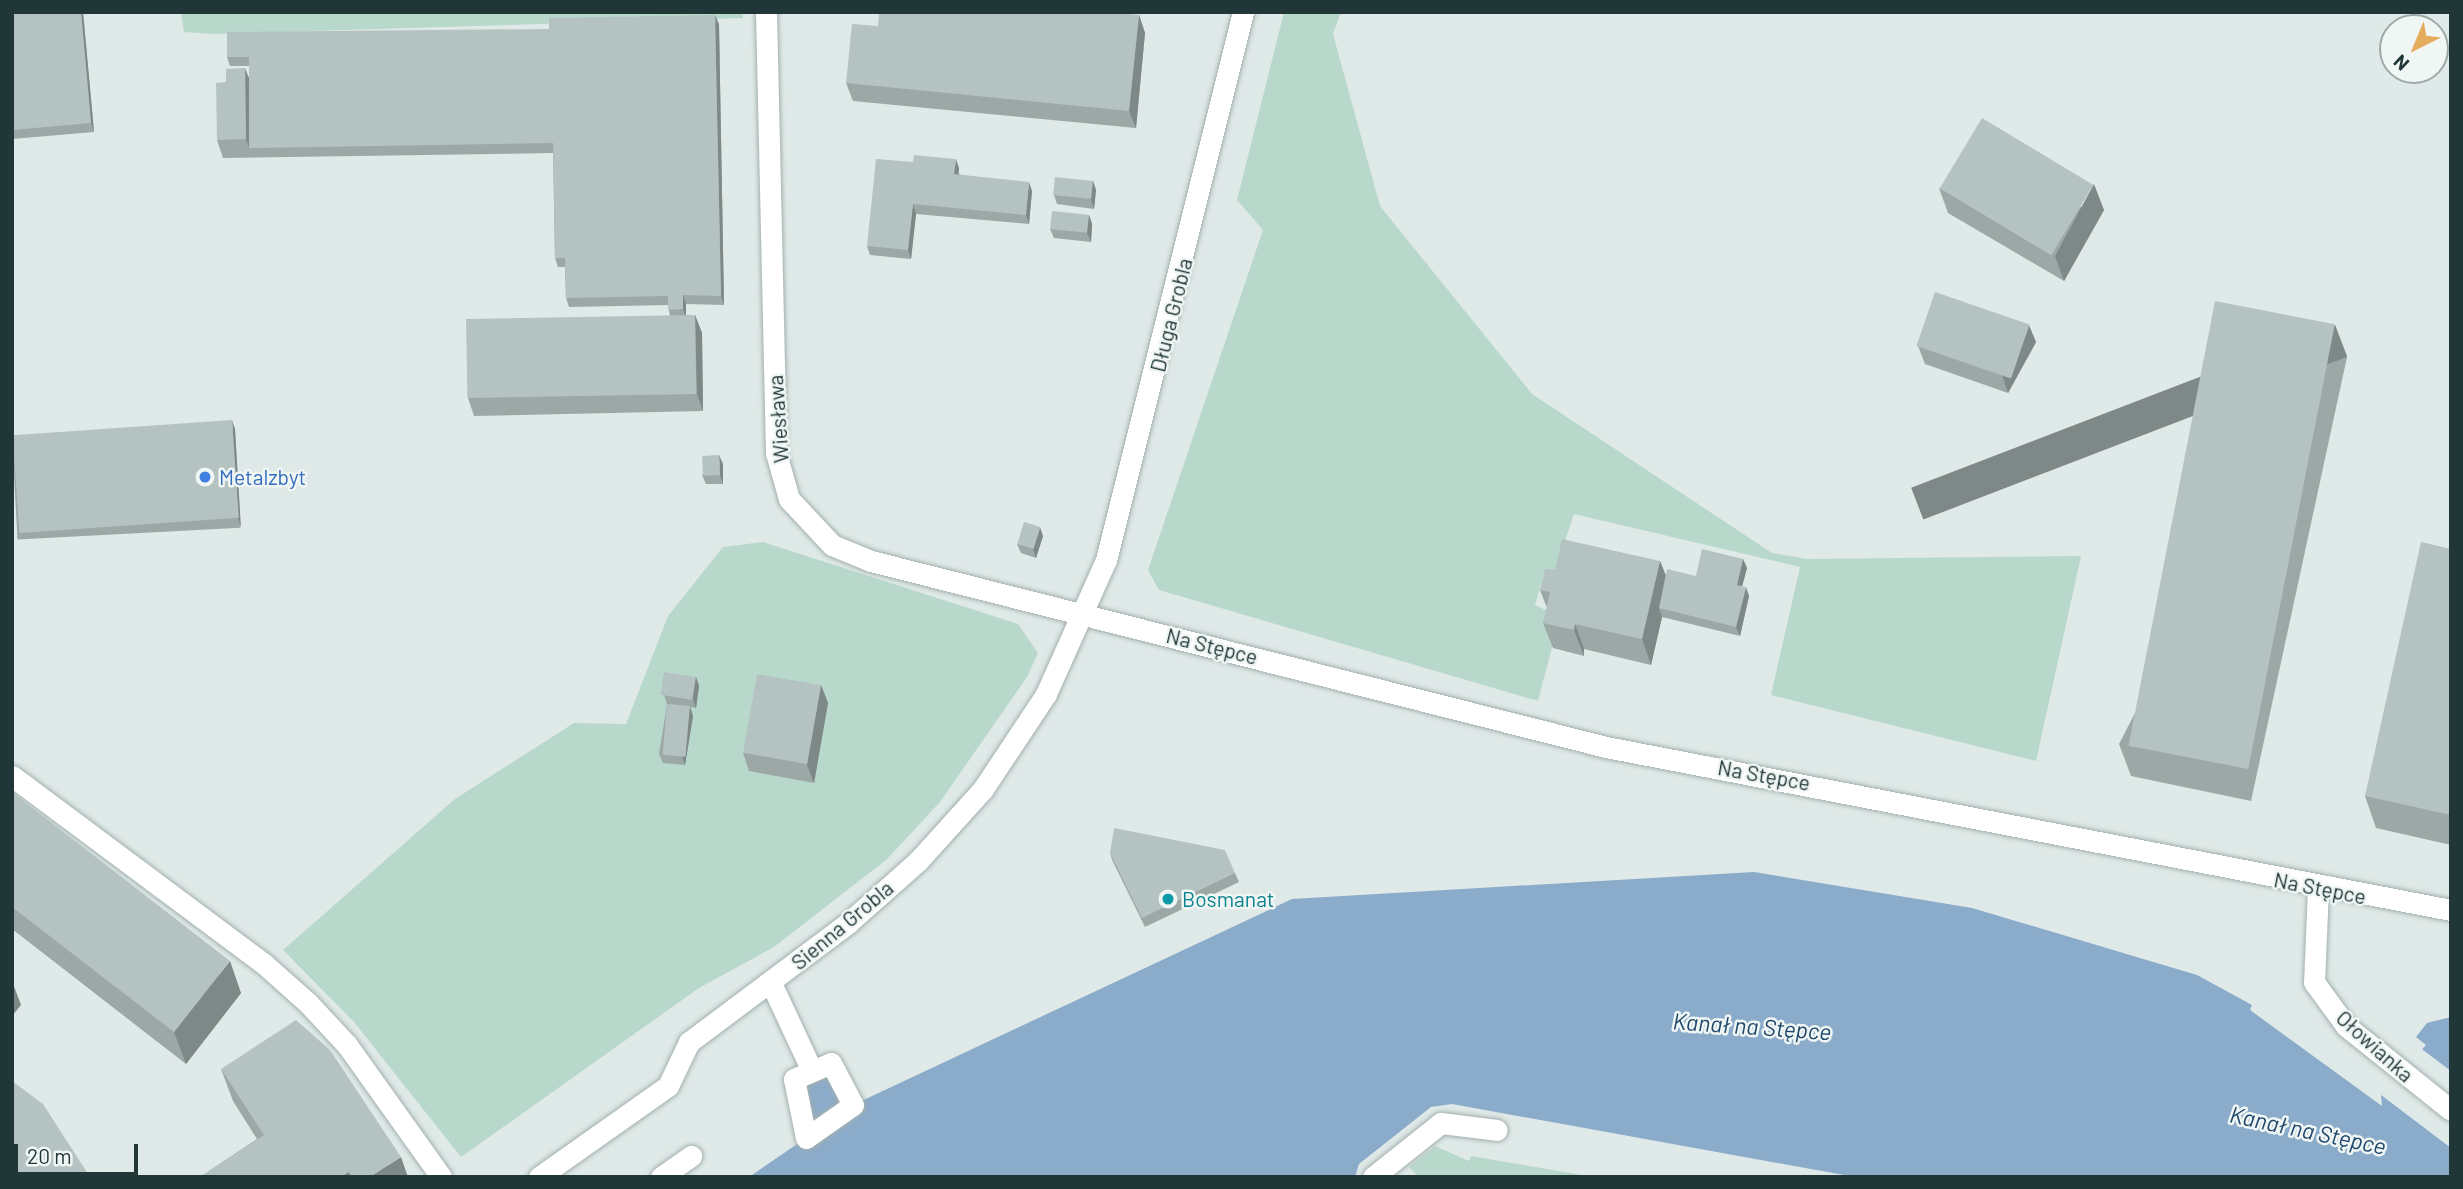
<!DOCTYPE html>
<meta charset="utf-8">
<style>
body{margin:0}
#map{position:relative;width:2463px;height:1189px;overflow:hidden;background:#dfe9e7;font-family:Barlow,sans-serif}
div>[style]{position:absolute}
.green>*{inset:0;background:#b9d8cc}
.water>*{inset:0;background:#8babca}
.pier>*{inset:0;background:#dfe9e7}
.roads{filter:drop-shadow(0 0 2px #a2b0af) drop-shadow(0 0 2px #a2b0af)}
.minor>*{height:21px;margin:-10.5px;padding:0 10.5px;transform-origin:10.5px;border-radius:10.5px;background:#fff}
.wall>*{inset:0;background:#9ba8a6;transform-origin:0 0}
.shaded-wall>*{inset:0;background:#7e8887;transform-origin:0 0}
.building>*{inset:0;background:#b4c3c1;transform-origin:0 0}
.dots>*{width:19px;height:19px;translate:-50% -50%;box-sizing:border-box;border:4px solid #eff6f4;border-radius:50%}
span{translate:-50% -50%;white-space:nowrap;text-align:center;line-height:1.15;-webkit-text-stroke:5px #eff6f4;paint-order:stroke}
.street-label{font-size:21px;color:#213637}
.shop-label{font-size:21px;color:#366cbe}
.left{translate:0 -50%;text-align:left}
.culture-label{font-size:21px;color:#0d838f}
.water-label{font-size:23px;color:#21486d;font-style:italic}
.frame{position:absolute;inset:0;border:14px solid #213637;pointer-events:none}
.north{position:absolute;left:2379px;top:14px;width:70px;height:70px;box-sizing:border-box;background:#eff6f4;border:2px solid #9da9a8;border-radius:50%;rotate:223deg;font-size:19px;font-weight:700;line-height:28px;text-align:center;color:#213637}
.north::after{content:'';display:block;margin:auto;width:24px;height:32px;background:#e5ac60;clip-path:polygon(50% 0,100% 100%,50% 72%,0 100%)}
.scale{position:absolute;left:14px;top:1144px;width:124px;height:32px;box-sizing:border-box;border:4px solid #213637;border-top:0;padding-left:9px;font-size:21px;line-height:24px;white-space:nowrap;color:#213637;-webkit-text-stroke:5px #eff6f4;paint-order:stroke}
</style>
<div id="map">
<div class="green">
<i style="clip-path:polygon(181px 12px,742px 12px,743px 18px,213px 34px,184px 32px)"></i>
<i style="clip-path:polygon(1284px 12px,1341px 12px,1333px 34px,1380px 206px,1532px 394px,1772px 553px,1808px 559px,2081px 556px,2036px 761px,1771px 695px,1800px 567px,1574px 514px,1553px 576px,1544px 574px,1535px 605px,1560px 617px,1538px 701px,1159px 590px,1148px 570px,1263px 230px,1237px 200px)"></i>
<i style="clip-path:polygon(763px 542px,1018px 624px,1038px 653px,1027px 677px,940px 802px,886px 860px,774px 947px,699px 988px,461px 1157px,354px 1022px,283px 950px,455px 799px,574px 723px,626px 724px,668px 616px,723px 547px)"></i>
<i style="clip-path:polygon(1435px 1146px,1469px 1161px,1471px 1156px,1593px 1177px,1419px 1177px,1409px 1167px)"></i>
</div>
<div class="water">
<i style="clip-path:polygon(1754px 872px,1972px 908px,2197px 975px,2252px 1005px,2250px 1010px,2382px 1106px,2381px 1095px,2426px 1045px,2416px 1037px,2427px 1023px,2451px 1017px,2451px 1177px,1855px 1177px,1452px 1104px,1431px 1107px,1359px 1164px,1355px 1177px,749px 1177px,806px 1138px,794px 1079px,831px 1063px,853px 1105px,1292px 899px)"></i>
</div>
<div class="pier">
<i style="clip-path:polygon(2419px 1047px,2451px 1071px,2451px 1148px,2381px 1095px)"></i>
</div>
<div class="roads">
<div class="minor">
<i style="left:766px;top:12px;width:441px;rotate:88.7deg"></i>
<i style="left:776px;top:453px;width:48px;rotate:74.2deg"></i>
<i style="left:789px;top:499px;width:63px;rotate:46.9deg"></i>
<i style="left:832px;top:545px;width:42px;rotate:22.3deg"></i>
<i style="left:871px;top:561px;width:758px;rotate:14.2deg"></i>
<i style="left:1606px;top:747px;width:861px;rotate:10.92deg"></i>
<i style="left:12px;top:776px;width:313px;rotate:36.7deg"></i>
<i style="left:263px;top:963px;width:60px;rotate:41.6deg"></i>
<i style="left:308px;top:1003px;width:57px;rotate:47.1deg"></i>
<i style="left:347px;top:1045px;width:162px;rotate:54.5deg"></i>
<i style="left:2318px;top:888px;width:94px;rotate:92.4deg"></i>
<i style="left:2314px;top:982px;width:54px;rotate:54deg"></i>
<i style="left:2346px;top:1026px;width:134px;rotate:38.7deg"></i>
<i style="left:771px;top:983px;width:97px;rotate:65deg"></i>
<i style="left:831px;top:1063px;width:47px;rotate:62.4deg"></i>
<i style="left:853px;top:1105px;width:57px;rotate:144.9deg"></i>
<i style="left:806px;top:1138px;width:60px;rotate:-101.5deg"></i>
<i style="left:794px;top:1079px;width:40px;rotate:-23.4deg"></i>
<i style="left:539px;top:1177px;width:158px;rotate:-35.2deg"></i>
<i style="left:668px;top:1086px;width:49px;rotate:-64.5deg"></i>
<i style="left:689px;top:1042px;width:199px;rotate:-36.8deg"></i>
<i style="left:848px;top:923px;width:94px;rotate:-41.5deg"></i>
<i style="left:918px;top:861px;width:97px;rotate:-47.9deg"></i>
<i style="left:983px;top:789px;width:114px;rotate:-56.4deg"></i>
<i style="left:1046px;top:694px;width:147px;rotate:-65.9deg"></i>
<i style="left:1106px;top:560px;width:565px;rotate:-75.96deg"></i>
<i style="left:661px;top:1177px;width:37px;rotate:-35deg"></i>
<i style="left:1373px;top:1177px;width:87px;rotate:-38.5deg"></i>
<i style="left:1441px;top:1123px;width:56px;rotate:7.1deg"></i>
</div>
</div>
<div class="wall">
<i style="clip-path:polygon(12px 12px,83px 12px,94px 132px,12px 139px)"></i>
<i style="clip-path:polygon(1139px 15px,1145px 33px,1136px 128px,853px 101px,846px 83px)"></i>
<i style="clip-path:polygon(719px 24px,724px 305px,686px 304px,686px 315px,695px 315px,702px 333px,703px 411px,474px 416px,468px 398px,670px 316px,668px 305px,569px 307px,566px 298px,565px 267px,558px 267px,555px 258px,553px 153px,223px 158px,217px 140px,226px 82px,249px 77px,249px 66px,230px 66px,227px 57px,549px 29px)"></i>
<i style="clip-path:polygon(913px 162px,959px 168px,958px 174px,1032px 191px,1029px 224px,916px 214px,911px 259px,870px 255px,867px 246px)"></i>
<i style="clip-path:polygon(1093px 181px,1096px 190px,1094px 209px,1057px 204px,1054px 195px)"></i>
<i style="clip-path:polygon(1939px 188px,2104px 210px,2064px 281px,1948px 213px)"></i>
<i style="clip-path:polygon(1089px 215px,1092px 224px,1091px 242px,1054px 238px,1050px 229px)"></i>
<i style="clip-path:polygon(2335px 325px,2347px 357px,2251px 801px,2131px 776px,2119px 744px)"></i>
<i style="clip-path:polygon(2036px 342px,2008px 393px,1925px 364px,1918px 346px)"></i>
<i style="left:235px;top:429px;width:99px;height:223px;rotate:87deg"></i>
<i style="clip-path:polygon(723px 464px,723px 484px,706px 484px,702px 475px)"></i>
<i style="clip-path:polygon(1043px 536px,1036px 558px,1021px 553px,1017px 544px)"></i>
<i style="clip-path:polygon(2451px 549px,2451px 845px,2376px 828px,2365px 796px)"></i>
<i style="clip-path:polygon(1743px 559px,1747px 568px,1742px 586px,1749px 596px,1740px 636px,1662px 617px,1651px 665px,1584px 649px,1584px 656px,1553px 648px,1543px 623px,1547px 608px,1540px 590px,1555px 570px,1660px 561px,1666px 576px,1696px 576px)"></i>
<i style="clip-path:polygon(696px 677px,699px 686px,696px 708px,690px 707px,693px 716px,685px 765px,663px 763px,659px 754px,667px 704px,664px 695px)"></i>
<i style="clip-path:polygon(821px 685px,828px 703px,814px 783px,749px 771px,743px 753px)"></i>
<i style="clip-path:polygon(12px 792px,241px 993px,186px 1064px,12px 929px)"></i>
<i style="clip-path:polygon(1110px 853px,1235px 873px,1239px 882px,1145px 927px,1113px 862px)"></i>
<i style="clip-path:polygon(221px 1069px,408px 1177px,200px 1177px,257px 1139px,233px 1101px)"></i>
</div>
<div class="shaded-wall">
<i style="clip-path:polygon(81px 12px,83px 12px,94px 132px,91px 123px)"></i>
<i style="clip-path:polygon(715px 15px,719px 24px,724px 305px,721px 296px)"></i>
<i style="clip-path:polygon(1139px 15px,1145px 33px,1136px 128px,1129px 111px)"></i>
<i style="clip-path:polygon(245px 68px,252px 86px,249px 148px,246px 139px)"></i>
<i style="clip-path:polygon(956px 159px,959px 168px,958px 183px,954px 174px)"></i>
<i style="clip-path:polygon(1093px 181px,1096px 190px,1094px 209px,1091px 200px)"></i>
<i style="clip-path:polygon(1029px 182px,1032px 191px,1029px 224px,1026px 215px)"></i>
<i style="clip-path:polygon(2094px 184px,2104px 210px,2064px 281px,2055px 256px)"></i>
<i style="clip-path:polygon(913px 204px,916px 214px,911px 259px,908px 250px)"></i>
<i style="clip-path:polygon(1089px 215px,1092px 224px,1091px 242px,1087px 233px)"></i>
<i style="clip-path:polygon(683px 295px,686px 304px,686px 318px,683px 309px)"></i>
<i style="clip-path:polygon(695px 315px,702px 333px,703px 411px,697px 394px)"></i>
<i style="clip-path:polygon(2029px 325px,2036px 342px,2008px 393px,2002px 375px)"></i>
<i style="left:2335px;top:325px;width:34px;height:454px;rotate:69deg"></i>
<i style="clip-path:polygon(232px 420px,235px 429px,241px 528px,238px 518px)"></i>
<i style="clip-path:polygon(719px 455px,723px 464px,723px 484px,720px 475px)"></i>
<i style="clip-path:polygon(1040px 527px,1043px 536px,1036px 558px,1033px 549px)"></i>
<i style="clip-path:polygon(1743px 559px,1747px 568px,1740px 594px,1737px 585px)"></i>
<i style="clip-path:polygon(1660px 561px,1670px 586px,1659px 608px,1662px 617px,1651px 665px,1642px 639px)"></i>
<i style="clip-path:polygon(1746px 587px,1749px 596px,1740px 636px,1736px 627px)"></i>
<i style="clip-path:polygon(1575px 624px,1584px 649px,1584px 656px,1574px 630px)"></i>
<i style="clip-path:polygon(696px 677px,699px 686px,696px 708px,693px 699px)"></i>
<i style="clip-path:polygon(821px 685px,828px 703px,814px 783px,807px 765px)"></i>
<i style="clip-path:polygon(690px 706px,693px 716px,685px 765px,682px 756px)"></i>
<i style="clip-path:polygon(230px 961px,241px 993px,186px 1064px,174px 1032px)"></i>
<i style="clip-path:polygon(12px 981px,21px 1005px,12px 1016px)"></i>
<i style="clip-path:polygon(401px 1157px,408px 1177px,370px 1177px)"></i>
<i style="clip-path:polygon(349px 1172px,350px 1177px,341px 1177px)"></i>
</div>
<div class="building">
<i style="clip-path:polygon(12px 12px,81px 12px,91px 123px,12px 130px)"></i>
<i style="clip-path:polygon(879px 12px,1112px 12px,1139px 15px,1129px 111px,846px 83px,852px 24px,878px 26px)"></i>
<i style="clip-path:polygon(715px 15px,721px 296px,683px 295px,683px 309px,668px 310px,668px 296px,566px 298px,565px 258px,555px 258px,553px 143px,249px 148px,249px 57px,227px 57px,227px 32px,549px 29px,549px 18px)"></i>
<i style="clip-path:polygon(245px 68px,246px 139px,217px 140px,216px 83px,226px 82px,226px 69px)"></i>
<i style="left:1982px;top:118px;width:130px;height:82px;rotate:31deg"></i>
<i style="clip-path:polygon(914px 155px,956px 159px,954px 174px,1029px 182px,1026px 215px,913px 204px,908px 250px,867px 246px,876px 159px,913px 162px)"></i>
<i style="left:1055px;top:177px;width:38px;height:18px;rotate:6deg"></i>
<i style="left:1052px;top:211px;width:37px;height:18px;rotate:6deg"></i>
<i style="left:1935px;top:292px;width:100px;height:57px;rotate:19deg"></i>
<i style="left:2215px;top:301px;width:122px;height:453px;rotate:11deg"></i>
<i style="left:695px;top:315px;width:79px;height:229px;rotate:89deg"></i>
<i style="left:232px;top:420px;width:98px;height:220px;rotate:86deg"></i>
<i style="left:719px;top:455px;width:20px;height:17px;rotate:87deg"></i>
<i style="left:1024px;top:522px;width:17px;height:23px;rotate:17deg"></i>
<i style="clip-path:polygon(1562px 539px,1660px 561px,1642px 639px,1575px 624px,1574px 630px,1543px 623px,1550px 592px,1540px 590px,1545px 569px,1555px 570px)"></i>
<i style="clip-path:polygon(2421px 542px,2451px 549px,2451px 815px,2365px 796px)"></i>
<i style="clip-path:polygon(1702px 549px,1743px 559px,1737px 585px,1746px 587px,1736px 627px,1659px 608px,1667px 569px,1696px 576px)"></i>
<i style="left:664px;top:672px;width:32px;height:23px;rotate:9deg"></i>
<i style="left:757px;top:674px;width:65px;height:80px;rotate:10deg"></i>
<i style="left:667px;top:704px;width:23px;height:51px;rotate:5deg"></i>
<i style="clip-path:polygon(12px 792px,230px 961px,174px 1032px,12px 907px)"></i>
<i style="clip-path:polygon(1114px 828px,1225px 850px,1235px 873px,1142px 918px,1110px 853px)"></i>
<i style="clip-path:polygon(296px 1020px,330px 1050px,401px 1157px,370px 1177px,352px 1177px,349px 1172px,341px 1177px,200px 1177px,264px 1135px,221px 1069px)"></i>
<i style="clip-path:polygon(12px 1081px,43px 1104px,90px 1177px,12px 1177px)"></i>
</div>
<div class="dots">
<i style="left:205px;top:477px;background:#3f7fe0"></i>
<i style="left:1168px;top:899px;background:#0f9aa8"></i>
</div>
<div class="street-label">
<span style="left:1171px;top:315px;rotate:-76deg">Długa Grobla</span>
<span style="left:778px;top:419px;rotate:-94deg">Wiesława</span>
<span style="left:1212px;top:646px;rotate:14deg">Na Stępce</span>
<span style="left:1764px;top:775px;rotate:10deg">Na Stępce</span>
<span style="left:2320px;top:888px;rotate:11deg">Na Stępce</span>
<span style="left:842px;top:925px;rotate:-40deg">Sienna Grobla</span>
<span style="left:2375px;top:1046px;rotate:42deg">Ołowianka</span>
</div>
<div class="shop-label">
<span class="left" style="left:219px;top:477px">Metalzbyt</span>
</div>
<div class="culture-label">
<span class="left" style="left:1182px;top:899px">Bosmanat</span>
</div>
<div class="water-label">
<span style="left:1752px;top:1026px;rotate:4deg">Kanał na Stępce</span>
<span style="left:2308px;top:1130px;rotate:12deg">Kanał na Stępce</span>
</div>
<div class="frame"></div>
<div class="north">N</div>
<div class="scale">20 m</div>
</div>
